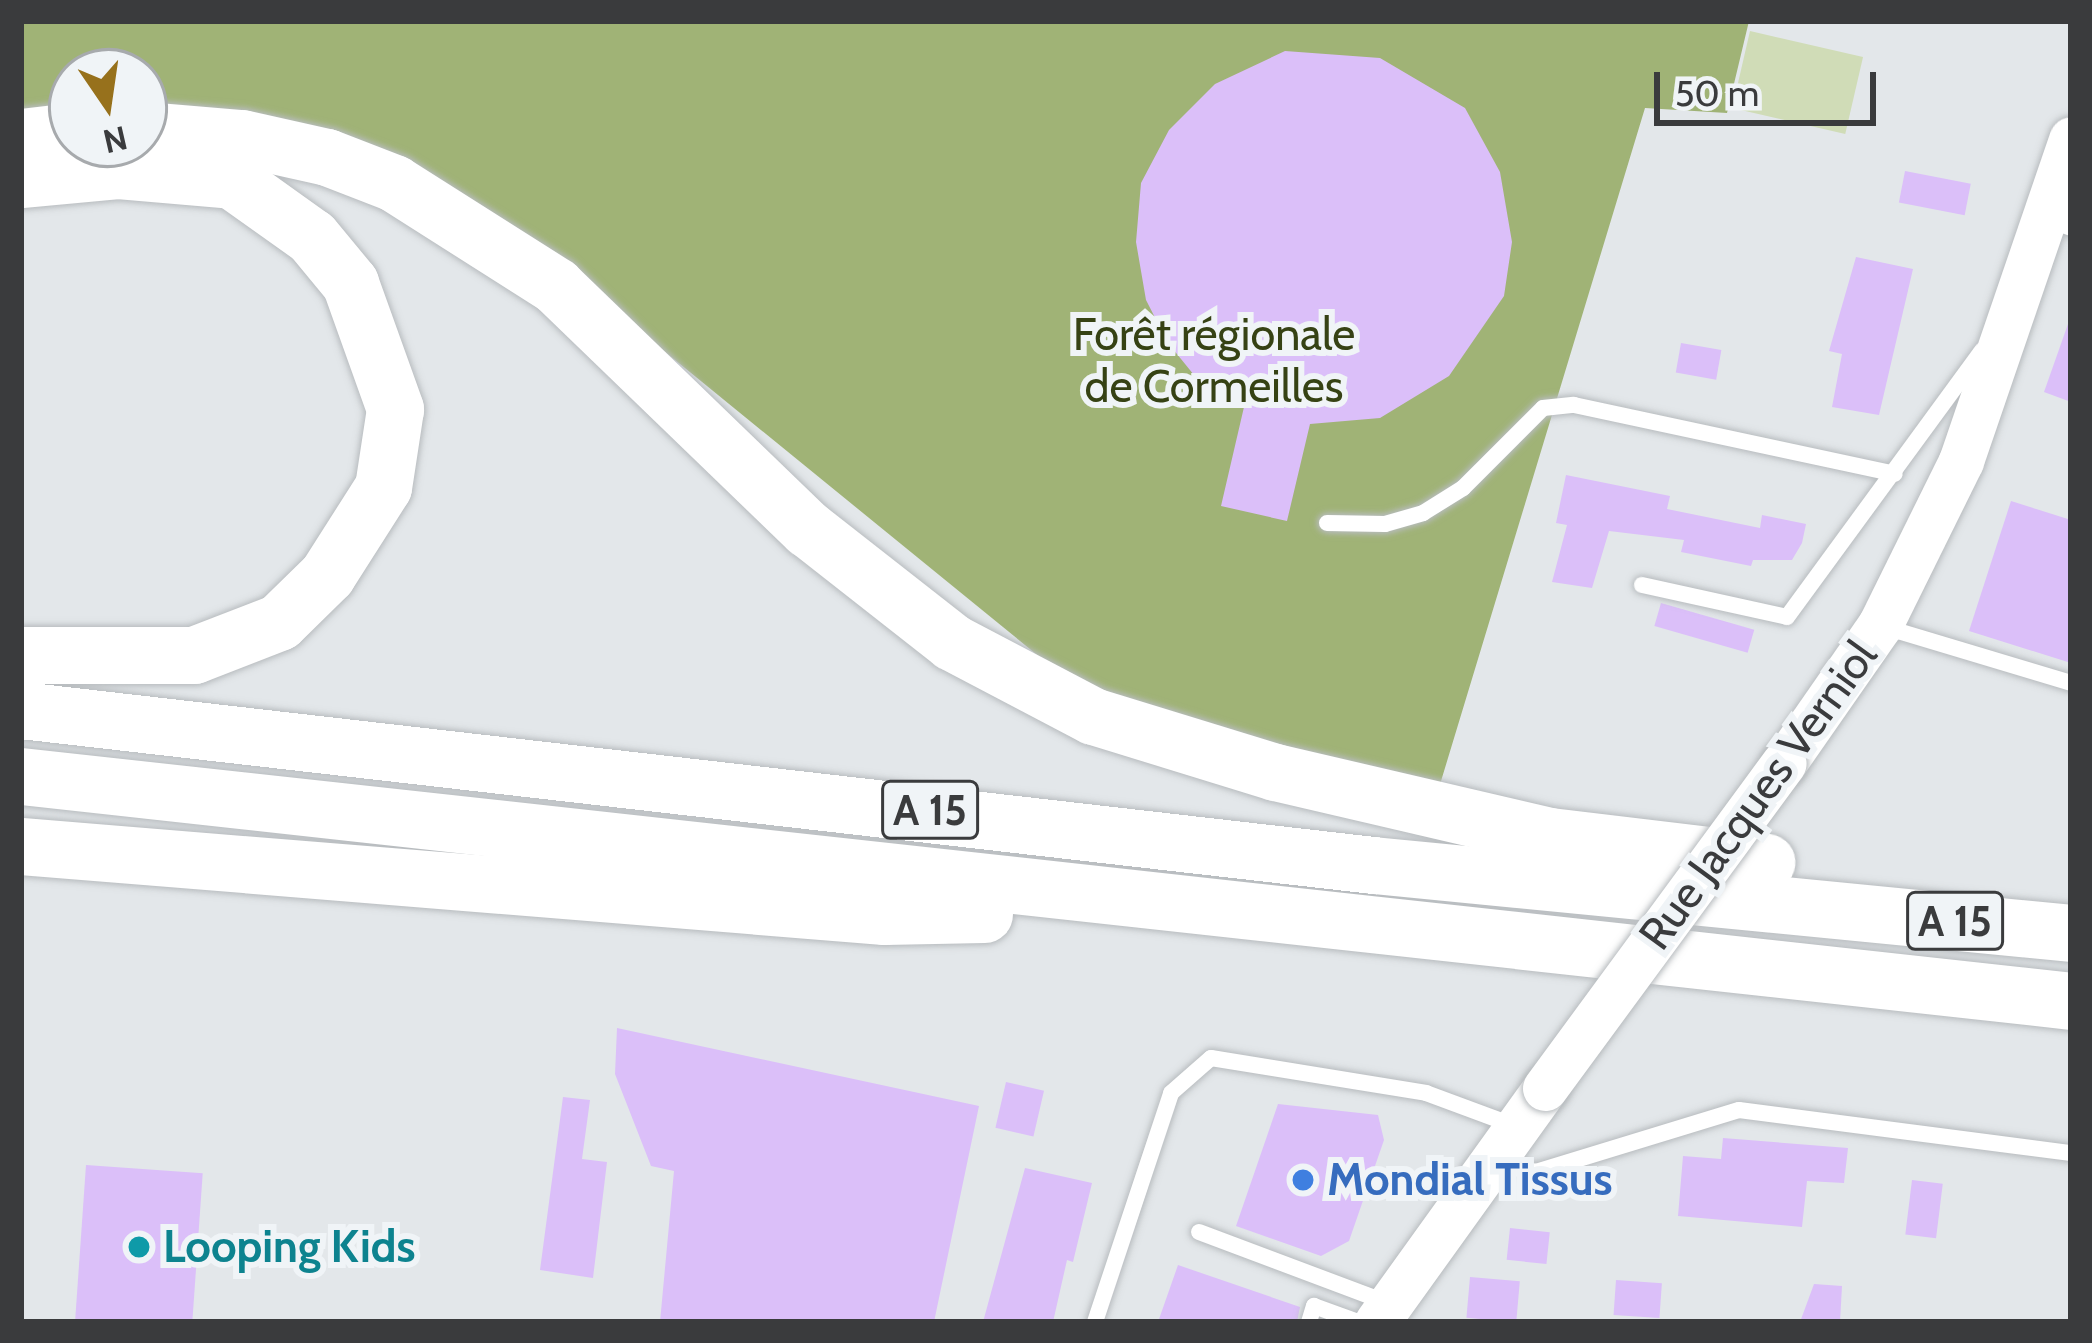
<!DOCTYPE html>
<meta charset="utf-8">
<style>
body{margin:0}
#map{position:relative;width:2092px;height:1343px;overflow:hidden;background:#e3e7ea;font-family:Cabin,sans-serif}
div>[style]{position:absolute}
.green>*{inset:0;background:#d0dcb7;transform-origin:0 0}
.forest>*{inset:0;background:#a0b376}
.building>*{inset:0;background:#dbbff9;transform-origin:0 0}
.roads{filter:drop-shadow(0 0 3px #b8bcbf) drop-shadow(0 0 3px #b8bcbf)}
.lane>*{height:16px;margin:-8px;padding:0 8px;transform-origin:8px;border-radius:8px;background:#fff}
.secondary>*{height:45px;margin:-22.5px;padding:0 22.5px;transform-origin:22.5px;border-radius:22.5px;background:#fff}
.highway>*{height:57px;margin:-28.5px;padding:0 28.5px;transform-origin:28.5px;border-radius:28.5px;background:#fff}
.bridges{filter:drop-shadow(0 0 3px #b8bcbf) drop-shadow(0 0 3px #b8bcbf)}
.secondary-bridge>*{height:45px;margin:-22.5px;padding:0 22.5px;transform-origin:22.5px;border-radius:22.5px;background:#fff}
.dots>*{width:33px;height:33px;translate:-50% -50%;box-sizing:border-box;border:6px solid #f0f4f7;border-radius:50%}
span{translate:-50% -50%;white-space:nowrap;text-align:center;line-height:1.15;-webkit-text-stroke:12px #f0f4f7;paint-order:stroke}
.shield-label span{padding:3px 9px;background:#f0f4f7;border:3px solid;border-radius:9px;-webkit-text-stroke-width:0}
.shield-label{font-size:42px;color:#3a3b3d;font-weight:700}
.park-label{font-size:45px;color:#364214}
.street-label{font-size:45px;color:#3a3b3d}
.shop-label{font-size:45px;color:#366cbe;font-weight:700}
.left{translate:0 -50%;text-align:left}
.culture-label{font-size:45px;color:#0d838f;font-weight:700}
.frame{position:absolute;inset:0;border:24px solid #3a3b3d;pointer-events:none}
.north{position:absolute;left:48px;top:48px;width:120px;height:120px;box-sizing:border-box;background:#f0f4f7;border:3px solid #a7aaad;border-radius:50%;rotate:167deg;font-size:33px;font-weight:700;line-height:48px;text-align:center;color:#3a3b3d}
.north::after{content:'';display:block;margin:auto;width:42px;height:54px;background:#97711c;clip-path:polygon(50% 0,100% 100%,50% 72%,0 100%)}
.scale{position:absolute;left:1654px;top:72px;width:222px;height:54px;box-sizing:border-box;border:6px solid #3a3b3d;border-top:0;padding-left:15px;font-size:36px;line-height:42px;white-space:nowrap;color:#3a3b3d;-webkit-text-stroke:9px #f0f4f7;paint-order:stroke}
</style>
<div id="map">
<div class="green">
<i style="left:1750px;top:31px;width:116px;height:79px;rotate:13deg"></i>
</div>
<div class="forest">
<i style="clip-path:polygon(21px 21px,1749px 21px,1727px 113px,1645px 108px,1438px 791px,1079px 689px,599px 298px,334px 134px,144px 118px,144px 72px,72px 72px,72px 120px,21px 129px)"></i>
</div>
<div class="building">
<i style="clip-path:polygon(1285px 51px,1380px 58px,1465px 108px,1500px 172px,1512px 242px,1504px 296px,1449px 376px,1380px 418px,1310px 424px,1287px 521px,1221px 506px,1244px 407px,1194px 375px,1168px 343px,1146px 300px,1136px 242px,1141px 183px,1169px 130px,1215px 84px)"></i>
<i style="left:1905px;top:171px;width:67px;height:32px;rotate:11deg"></i>
<i style="clip-path:polygon(1856px 257px,1913px 269px,1879px 415px,1832px 407px,1842px 354px,1829px 351px)"></i>
<i style="clip-path:polygon(2068px 324px,2071px 325px,2071px 402px,2044px 392px)"></i>
<i style="left:1681px;top:343px;width:41px;height:30px;rotate:10deg"></i>
<i style="clip-path:polygon(1566px 475px,1670px 496px,1667px 509px,1760px 528px,1762px 515px,1806px 524px,1802px 543px,1792px 560px,1753px 560px,1751px 566px,1681px 552px,1684px 540px,1609px 531px,1592px 588px,1552px 582px,1567px 525px,1556px 523px)"></i>
<i style="clip-path:polygon(2011px 501px,2071px 520px,2071px 663px,1969px 631px)"></i>
<i style="left:1661px;top:603px;width:97px;height:24px;rotate:16deg"></i>
<i style="clip-path:polygon(617px 1028px,979px 1106px,934px 1322px,660px 1322px,674px 1171px,651px 1166px,615px 1074px)"></i>
<i style="left:1006px;top:1082px;width:39px;height:47px;rotate:13deg"></i>
<i style="clip-path:polygon(563px 1097px,590px 1100px,582px 1159px,607px 1162px,593px 1278px,540px 1270px)"></i>
<i style="clip-path:polygon(1278px 1104px,1378px 1115px,1384px 1140px,1349px 1241px,1321px 1256px,1236px 1226px)"></i>
<i style="clip-path:polygon(1723px 1138px,1848px 1148px,1844px 1183px,1807px 1181px,1802px 1227px,1678px 1216px,1683px 1156px,1721px 1159px)"></i>
<i style="left:86px;top:1165px;width:117px;height:157px;rotate:4deg"></i>
<i style="clip-path:polygon(1025px 1168px,1092px 1183px,1073px 1262px,1067px 1260px,1053px 1322px,983px 1322px)"></i>
<i style="left:1912px;top:1180px;width:31px;height:55px;rotate:7deg"></i>
<i style="left:1510px;top:1228px;width:40px;height:32px;rotate:6deg"></i>
<i style="clip-path:polygon(1178px 1265px,1300px 1307px,1297px 1322px,1158px 1322px)"></i>
<i style="left:1470px;top:1277px;width:50px;height:41px;rotate:5deg"></i>
<i style="left:1616px;top:1280px;width:46px;height:35px;rotate:4deg"></i>
<i style="clip-path:polygon(1814px 1284px,1842px 1286px,1840px 1322px,1800px 1322px)"></i>
</div>
<div class="roads">
<div class="lane">
<i style="left:2044px;top:218px;width:29px;rotate:20deg"></i>
<i style="left:1327px;top:523px;width:58px;rotate:1deg"></i>
<i style="left:1385px;top:524px;width:40px;rotate:-16deg"></i>
<i style="left:1423px;top:513px;width:47px;rotate:-32deg"></i>
<i style="left:1463px;top:488px;width:113px;rotate:-45deg"></i>
<i style="left:1543px;top:408px;width:31px;rotate:-6deg"></i>
<i style="left:1574px;top:405px;width:328px;rotate:12.1deg"></i>
<i style="left:1642px;top:585px;width:148px;rotate:12.4deg"></i>
<i style="left:1787px;top:617px;width:330px;rotate:-53.8deg"></i>
<i style="left:1881px;top:626px;width:198px;rotate:16.7deg"></i>
<i style="left:1498px;top:1165px;width:39px;rotate:10deg"></i>
<i style="left:1536px;top:1172px;width:212px;rotate:-17deg"></i>
<i style="left:1739px;top:1110px;width:335px;rotate:7.4deg"></i>
<i style="left:1199px;top:1232px;width:202px;rotate:20.6deg"></i>
<i style="left:1095px;top:1322px;width:241px;rotate:-71.6deg"></i>
<i style="left:1171px;top:1093px;width:53px;rotate:-41.2deg"></i>
<i style="left:1211px;top:1058px;width:218px;rotate:9.2deg"></i>
<i style="left:1426px;top:1093px;width:95px;rotate:20.3deg"></i>
<i style="left:1309px;top:1322px;width:17px;rotate:-73deg"></i>
<i style="left:1314px;top:1306px;width:47px;rotate:20deg"></i>
</div>
<div class="secondary">
<i style="left:1784px;top:763px;width:168px;rotate:-55.2deg"></i>
<i style="left:1880px;top:625px;width:183px;rotate:-63.7deg"></i>
<i style="left:1961px;top:461px;width:340px;rotate:-71.1deg"></i>
<i style="left:1377px;top:1322px;width:288px;rotate:-54.3deg"></i>
</div>
<div class="highway">
<i style="left:144px;top:130px;width:98px;rotate:4.7deg"></i>
<i style="left:242px;top:138px;width:87px;rotate:12.6deg"></i>
<i style="left:327px;top:157px;width:72px;rotate:21.2deg"></i>
<i style="left:394px;top:183px;width:192px;rotate:32.4deg"></i>
<i style="left:556px;top:286px;width:350px;rotate:44deg"></i>
<i style="left:808px;top:529px;width:183px;rotate:38.1deg"></i>
<i style="left:952px;top:642px;width:159px;rotate:27.7deg"></i>
<i style="left:1093px;top:716px;width:190px;rotate:17.1deg"></i>
<i style="left:1275px;top:772px;width:281px;rotate:13.1deg"></i>
<i style="left:1549px;top:836px;width:219px;rotate:6.8deg"></i>
<i style="left:21px;top:137px;width:51px;rotate:-6.7deg"></i>
<i style="left:21px;top:179px;width:97px;rotate:-5.3deg"></i>
<i style="left:118px;top:170px;width:114px;rotate:5deg"></i>
<i style="left:232px;top:180px;width:98px;rotate:35.5deg"></i>
<i style="left:312px;top:237px;width:60px;rotate:50.4deg"></i>
<i style="left:350px;top:283px;width:134px;rotate:70.3deg"></i>
<i style="left:395px;top:409px;width:79px;rotate:98.7deg"></i>
<i style="left:383px;top:487px;width:104px;rotate:122.5deg"></i>
<i style="left:327px;top:575px;width:67px;rotate:135.6deg"></i>
<i style="left:279px;top:622px;width:91px;rotate:158.8deg"></i>
<i style="left:194px;top:655px;width:173px;rotate:180deg"></i>
<i style="left:21px;top:710px;width:1361px;rotate:6.54deg"></i>
<i style="left:1373px;top:865px;width:701px;rotate:5.56deg"></i>
<i style="left:21px;top:776px;width:2062px;rotate:6.26deg"></i>
<i style="left:21px;top:846px;width:866px;rotate:4.64deg"></i>
<i style="left:884px;top:916px;width:100px;rotate:-1.1deg"></i>
</div>
</div>
<div class="bridges">
<div class="secondary-bridge">
<i style="left:1545px;top:1088px;width:403px;rotate:-53.7deg"></i>
</div>
</div>
<div class="dots">
<i style="left:1303px;top:1180px;background:#3f7fe0"></i>
<i style="left:139px;top:1247px;background:#0f9aa8"></i>
</div>
<div class="shield-label">
<span style="left:930px;top:810px">A 15</span>
<span style="left:1955px;top:921px">A 15</span>
</div>
<div class="park-label">
<span style="left:1214px;top:361px">Forêt régionale<br>de Cormeilles</span>
</div>
<div class="street-label">
<span style="left:1758px;top:795px;rotate:-54deg">Rue Jacques Verniol</span>
</div>
<div class="shop-label">
<span class="left" style="left:1327px;top:1180px">Mondial Tissus</span>
</div>
<div class="culture-label">
<span class="left" style="left:163px;top:1247px">Looping Kids</span>
</div>
<div class="frame"></div>
<div class="north">N</div>
<div class="scale">50 m</div>
</div>
